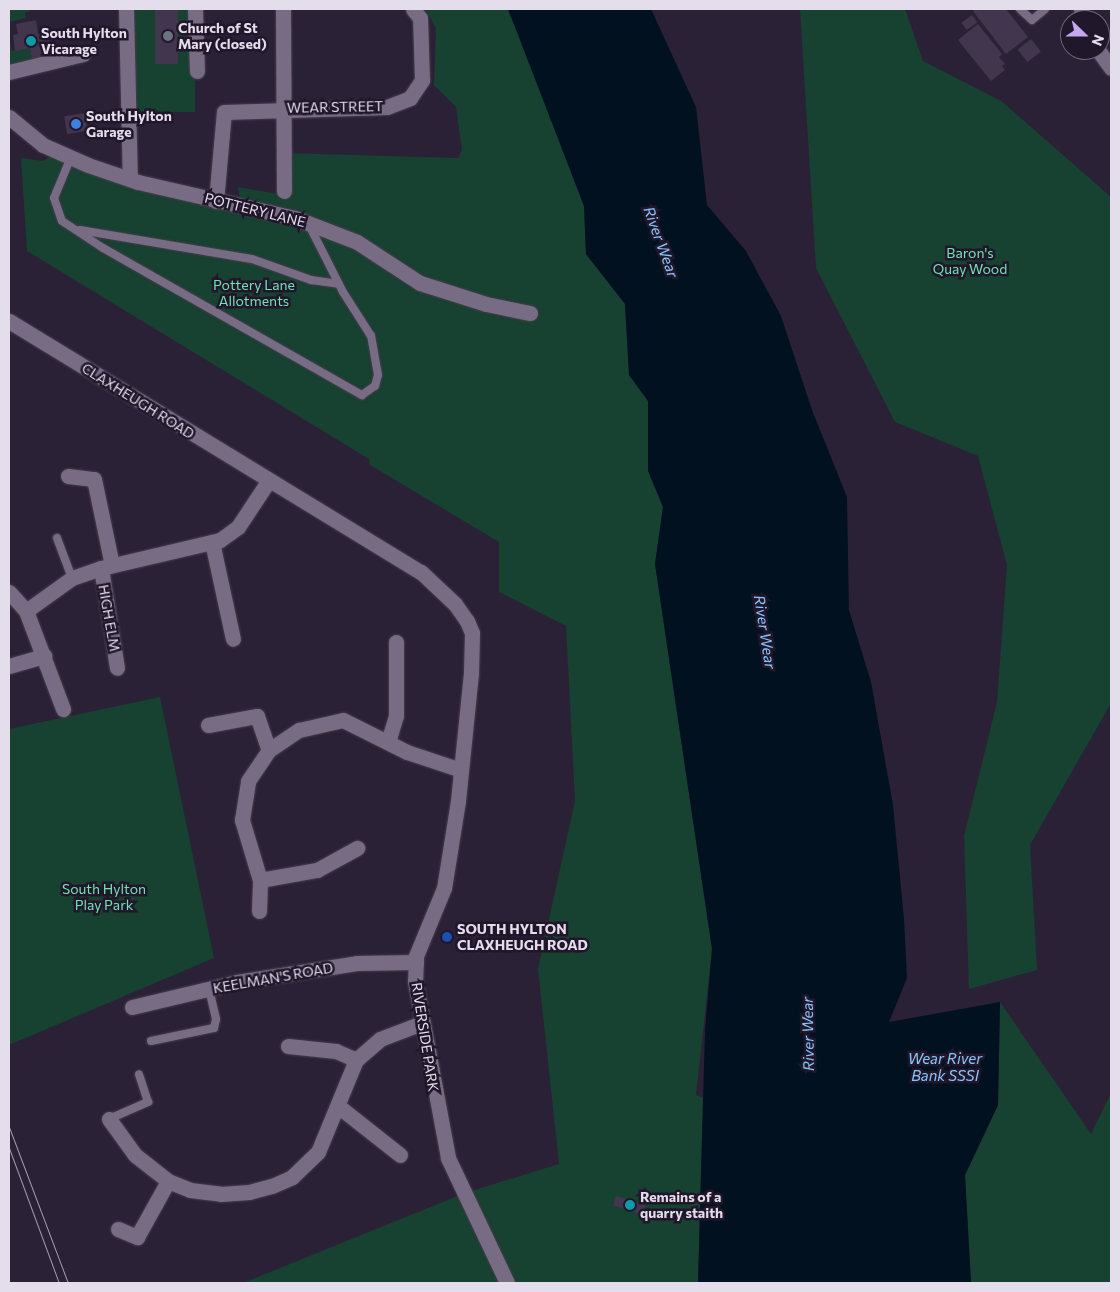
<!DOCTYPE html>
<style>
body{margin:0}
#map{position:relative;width:1120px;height:1292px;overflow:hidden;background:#2b2136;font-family:Commissioner,sans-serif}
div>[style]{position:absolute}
.green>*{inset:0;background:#174130;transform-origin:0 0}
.water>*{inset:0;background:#021120}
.building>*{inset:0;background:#41364d;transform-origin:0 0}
.roads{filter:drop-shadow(0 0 1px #463d4e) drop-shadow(0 0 1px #463d4e)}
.lane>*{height:8px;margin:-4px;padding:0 4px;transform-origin:4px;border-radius:4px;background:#786c85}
.street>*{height:15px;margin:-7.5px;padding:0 7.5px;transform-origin:7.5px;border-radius:7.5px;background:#786c85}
.tram>*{height:1px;margin:-0.5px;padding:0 0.5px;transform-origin:0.5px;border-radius:0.5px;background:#a39bab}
.dots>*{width:14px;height:14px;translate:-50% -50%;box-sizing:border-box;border:2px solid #21172b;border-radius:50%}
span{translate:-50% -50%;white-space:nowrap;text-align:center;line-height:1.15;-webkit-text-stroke:5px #21172b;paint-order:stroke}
.poi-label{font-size:14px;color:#e4ddeb;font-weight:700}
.left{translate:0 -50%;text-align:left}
.street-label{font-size:14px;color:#e4ddeb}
.park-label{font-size:14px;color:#71e4b3}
.water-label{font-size:15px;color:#88c6fe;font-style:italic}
.frame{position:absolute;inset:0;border:10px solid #e4ddeb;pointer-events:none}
.north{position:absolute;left:1060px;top:10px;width:50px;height:50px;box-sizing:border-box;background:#21172b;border:1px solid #6f6678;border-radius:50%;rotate:112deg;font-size:14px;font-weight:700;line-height:20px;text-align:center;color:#e4ddeb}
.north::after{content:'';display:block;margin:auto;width:18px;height:22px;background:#c4a7f1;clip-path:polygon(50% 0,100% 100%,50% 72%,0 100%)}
</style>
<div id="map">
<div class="green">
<i style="clip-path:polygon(9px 9px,33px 9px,25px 13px,26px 18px,9px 22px)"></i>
<i style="left:126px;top:9px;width:69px;height:103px"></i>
<i style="clip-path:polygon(425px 9px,507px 9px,522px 41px,584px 206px,586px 254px,625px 304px,629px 374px,648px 401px,648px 471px,663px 507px,655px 564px,712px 949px,696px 1095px,703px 1098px,698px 1283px,243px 1283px,465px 1193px,559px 1164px,538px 969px,575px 801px,566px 626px,499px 592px,499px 542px,370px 465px,369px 459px,27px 251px,21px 158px,43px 161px,58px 151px,241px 206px,238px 187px,284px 195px,283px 153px,458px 158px,462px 150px,456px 107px,434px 85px,436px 28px)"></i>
<i style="clip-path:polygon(800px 9px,905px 9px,923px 61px,1001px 101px,1111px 197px,1111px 703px,1030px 845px,1037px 970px,969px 989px,964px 836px,997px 702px,1007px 565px,978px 456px,895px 422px,816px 268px)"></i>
<i style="clip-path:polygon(9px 38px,12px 51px,30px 48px,32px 61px,9px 67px)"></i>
<i style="clip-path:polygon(160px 697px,214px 958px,9px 1045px,9px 729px)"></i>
<i style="clip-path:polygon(1000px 1002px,1091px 1134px,1111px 1093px,1111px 1283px,971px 1283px,965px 1175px,998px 1105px)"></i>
</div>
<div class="water">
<i style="clip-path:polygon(508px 9px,651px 9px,696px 107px,707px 205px,746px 251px,781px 316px,812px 410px,847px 497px,849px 610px,871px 682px,893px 805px,904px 919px,907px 978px,889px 1022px,1000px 1002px,998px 1105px,965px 1175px,971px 1283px,698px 1283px,705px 1030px,712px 949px,655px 564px,663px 507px,648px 471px,648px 401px,629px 375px,625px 304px,586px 254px,584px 206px)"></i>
</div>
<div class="building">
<i style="left:155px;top:9px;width:23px;height:55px"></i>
<i style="clip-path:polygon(975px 9px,1006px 9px,1028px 37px,1006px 54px,973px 11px)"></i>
<i style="left:972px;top:15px;width:9px;height:13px;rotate:54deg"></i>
<i style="clip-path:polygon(36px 20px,38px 34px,48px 32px,51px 52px,40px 54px,41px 60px,32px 61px,30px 48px,15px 51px,13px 35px,18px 34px,16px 24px)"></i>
<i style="clip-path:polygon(978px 24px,1002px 54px,999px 57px,1005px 64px,1002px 66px,1005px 70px,991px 81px,958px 40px)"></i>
<i style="left:1031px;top:39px;width:16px;height:17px;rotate:52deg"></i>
<i style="left:85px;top:113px;width:18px;height:21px;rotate:81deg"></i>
<i style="left:616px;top:1196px;width:31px;height:10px;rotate:17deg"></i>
</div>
<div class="roads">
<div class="lane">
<i style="left:1020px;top:9px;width:16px;rotate:43deg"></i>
<i style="left:1032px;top:20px;width:17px;rotate:-40deg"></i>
<i style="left:71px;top:157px;width:44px;rotate:112.5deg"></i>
<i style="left:54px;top:198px;width:24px;rotate:71deg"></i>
<i style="left:62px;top:221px;width:49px;rotate:33.4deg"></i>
<i style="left:103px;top:248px;width:298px;rotate:29.6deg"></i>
<i style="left:362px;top:395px;width:16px;rotate:-35deg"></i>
<i style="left:375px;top:386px;width:11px;rotate:-75deg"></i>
<i style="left:378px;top:375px;width:40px;rotate:-100deg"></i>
<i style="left:371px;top:336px;width:52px;rotate:-122.5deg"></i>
<i style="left:343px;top:292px;width:75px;rotate:-116.9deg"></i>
<i style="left:80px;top:230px;width:174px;rotate:9.6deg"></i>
<i style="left:252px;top:259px;width:63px;rotate:19.6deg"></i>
<i style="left:311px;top:280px;width:28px;rotate:8deg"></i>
<i style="left:57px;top:538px;width:43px;rotate:69.4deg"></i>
<i style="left:151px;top:1041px;width:64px;rotate:-11.7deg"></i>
<i style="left:214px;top:1028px;width:9px;rotate:-77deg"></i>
<i style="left:216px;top:1019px;width:31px;rotate:-103deg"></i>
<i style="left:109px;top:1119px;width:43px;rotate:-23.6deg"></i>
<i style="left:148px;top:1102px;width:29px;rotate:-108deg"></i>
</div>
<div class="street">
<i style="left:126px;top:9px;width:170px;rotate:88.7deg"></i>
<i style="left:195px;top:9px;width:62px;rotate:88.2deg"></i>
<i style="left:283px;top:9px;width:182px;rotate:89.7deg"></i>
<i style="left:1081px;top:9px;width:11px;rotate:80deg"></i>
<i style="left:1098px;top:50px;width:22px;rotate:54deg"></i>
<i style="left:9px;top:72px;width:76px;rotate:-13.7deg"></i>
<i style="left:9px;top:117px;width:44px;rotate:39.5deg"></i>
<i style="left:43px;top:145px;width:49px;rotate:24deg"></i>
<i style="left:88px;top:165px;width:53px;rotate:18.8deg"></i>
<i style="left:138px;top:182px;width:161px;rotate:12.9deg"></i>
<i style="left:295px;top:218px;width:66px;rotate:21.2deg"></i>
<i style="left:357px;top:242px;width:75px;rotate:33.1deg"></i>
<i style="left:420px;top:283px;width:69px;rotate:17.7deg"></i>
<i style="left:486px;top:304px;width:45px;rotate:11.6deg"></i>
<i style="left:216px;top:201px;width:89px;rotate:-84.9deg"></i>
<i style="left:224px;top:112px;width:163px;rotate:-1.8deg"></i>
<i style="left:387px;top:107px;width:25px;rotate:-21deg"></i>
<i style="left:410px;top:98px;width:22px;rotate:-56deg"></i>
<i style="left:422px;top:80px;width:62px;rotate:-91.8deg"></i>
<i style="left:420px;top:18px;width:11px;rotate:-128deg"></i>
<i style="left:9px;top:321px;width:482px;rotate:31.4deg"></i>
<i style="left:421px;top:572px;width:47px;rotate:43.3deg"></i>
<i style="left:455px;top:604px;width:21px;rotate:55deg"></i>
<i style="left:467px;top:621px;width:13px;rotate:67deg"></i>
<i style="left:472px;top:633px;width:40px;rotate:91.4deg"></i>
<i style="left:471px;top:673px;width:129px;rotate:95.8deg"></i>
<i style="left:458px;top:801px;width:88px;rotate:99.1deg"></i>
<i style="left:444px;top:888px;width:74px;rotate:112.4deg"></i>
<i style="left:416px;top:956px;width:25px;rotate:92deg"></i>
<i style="left:415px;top:981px;width:180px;rotate:79.4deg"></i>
<i style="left:448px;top:1158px;width:138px;rotate:64.7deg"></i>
<i style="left:68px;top:476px;width:26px;rotate:7deg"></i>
<i style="left:94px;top:479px;width:88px;rotate:78.2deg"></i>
<i style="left:212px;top:542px;width:99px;rotate:77.8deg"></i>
<i style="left:101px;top:568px;width:101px;rotate:80.9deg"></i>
<i style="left:9px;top:592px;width:25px;rotate:48deg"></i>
<i style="left:26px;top:611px;width:105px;rotate:69.3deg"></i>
<i style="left:26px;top:611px;width:57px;rotate:-35.7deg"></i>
<i style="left:72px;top:578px;width:31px;rotate:-19deg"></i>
<i style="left:101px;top:568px;width:122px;rotate:-13.2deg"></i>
<i style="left:220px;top:540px;width:22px;rotate:-36deg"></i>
<i style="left:238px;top:527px;width:56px;rotate:-56.6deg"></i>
<i style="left:9px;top:666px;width:37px;rotate:-16deg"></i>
<i style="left:208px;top:725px;width:50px;rotate:-10.4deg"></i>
<i style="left:257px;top:716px;width:36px;rotate:71deg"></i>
<i style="left:388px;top:742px;width:27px;rotate:-73deg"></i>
<i style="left:396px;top:716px;width:74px;rotate:-90deg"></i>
<i style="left:260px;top:880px;width:58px;rotate:-10deg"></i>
<i style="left:317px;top:870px;width:46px;rotate:-28.8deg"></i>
<i style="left:259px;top:911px;width:31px;rotate:-88deg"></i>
<i style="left:260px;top:880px;width:63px;rotate:-106.7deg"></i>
<i style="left:242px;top:820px;width:39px;rotate:-81deg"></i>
<i style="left:248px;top:781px;width:37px;rotate:-56deg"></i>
<i style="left:269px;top:750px;width:36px;rotate:-34deg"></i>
<i style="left:299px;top:730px;width:45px;rotate:-12.8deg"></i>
<i style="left:343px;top:720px;width:72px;rotate:26.6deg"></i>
<i style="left:407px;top:752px;width:57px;rotate:18.4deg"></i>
<i style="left:132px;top:1007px;width:108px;rotate:-13.4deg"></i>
<i style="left:237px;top:982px;width:121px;rotate:-9deg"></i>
<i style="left:357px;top:963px;width:59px;rotate:-1deg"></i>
<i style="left:288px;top:1046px;width:48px;rotate:5.9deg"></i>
<i style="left:336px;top:1051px;width:22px;rotate:24deg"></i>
<i style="left:338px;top:1106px;width:79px;rotate:38.3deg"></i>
<i style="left:109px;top:1119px;width:44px;rotate:54.2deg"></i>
<i style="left:135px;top:1155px;width:42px;rotate:38.2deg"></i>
<i style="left:168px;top:1181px;width:24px;rotate:22deg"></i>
<i style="left:190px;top:1190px;width:31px;rotate:7deg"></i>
<i style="left:221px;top:1194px;width:28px;rotate:-4deg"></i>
<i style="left:249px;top:1192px;width:24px;rotate:-15deg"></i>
<i style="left:272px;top:1186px;width:22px;rotate:-24deg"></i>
<i style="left:292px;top:1177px;width:36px;rotate:-44deg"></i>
<i style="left:318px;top:1152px;width:100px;rotate:-67.6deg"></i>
<i style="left:356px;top:1060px;width:32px;rotate:-41deg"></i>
<i style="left:380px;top:1039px;width:45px;rotate:-20.9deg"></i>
<i style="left:118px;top:1229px;width:21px;rotate:23deg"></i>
<i style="left:137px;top:1237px;width:64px;rotate:-61deg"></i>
</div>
</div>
<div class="tram">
<i style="left:9px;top:1127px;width:167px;rotate:69.3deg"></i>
<i style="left:9px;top:1148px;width:144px;rotate:69.7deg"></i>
</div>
<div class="dots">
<i style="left:168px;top:36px;background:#6b7280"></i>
<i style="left:31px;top:41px;background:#0f9aa8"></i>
<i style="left:76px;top:124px;background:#3f7fe0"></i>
<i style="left:447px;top:937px;background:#1a4fb4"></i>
<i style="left:630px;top:1205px;background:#0f9aa8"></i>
</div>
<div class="poi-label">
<span class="left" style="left:178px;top:36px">Church of St<br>Mary (closed)</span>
<span class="left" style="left:41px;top:41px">South Hylton<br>Vicarage</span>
<span class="left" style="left:86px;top:124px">South Hylton<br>Garage</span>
<span class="left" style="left:457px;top:937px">SOUTH HYLTON<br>CLAXHEUGH ROAD</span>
<span class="left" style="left:640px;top:1205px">Remains of a<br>quarry staith</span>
</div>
<div class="street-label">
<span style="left:335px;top:107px;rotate:-1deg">WEAR STREET</span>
<span style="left:255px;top:210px;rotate:14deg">POTTERY LANE</span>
<span style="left:138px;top:401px;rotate:32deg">CLAXHEUGH ROAD</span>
<span style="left:109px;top:618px;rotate:80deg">HIGH ELM</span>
<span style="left:273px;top:978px;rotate:-10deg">KEELMAN'S ROAD</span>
<span style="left:425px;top:1037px;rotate:81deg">RIVERSIDE PARK</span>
</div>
<div class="park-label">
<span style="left:970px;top:261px">Baron's<br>Quay Wood</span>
<span style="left:254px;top:293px">Pottery Lane<br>Allotments</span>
<span style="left:104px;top:897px">South Hylton<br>Play Park</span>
</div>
<div class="water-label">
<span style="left:661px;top:242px;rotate:70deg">River Wear</span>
<span style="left:765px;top:632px;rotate:81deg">River Wear</span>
<span style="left:808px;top:1034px;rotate:-91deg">River Wear</span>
<span style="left:945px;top:1067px">Wear River<br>Bank SSSI</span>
</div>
<div class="frame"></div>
<div class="north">N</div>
</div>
